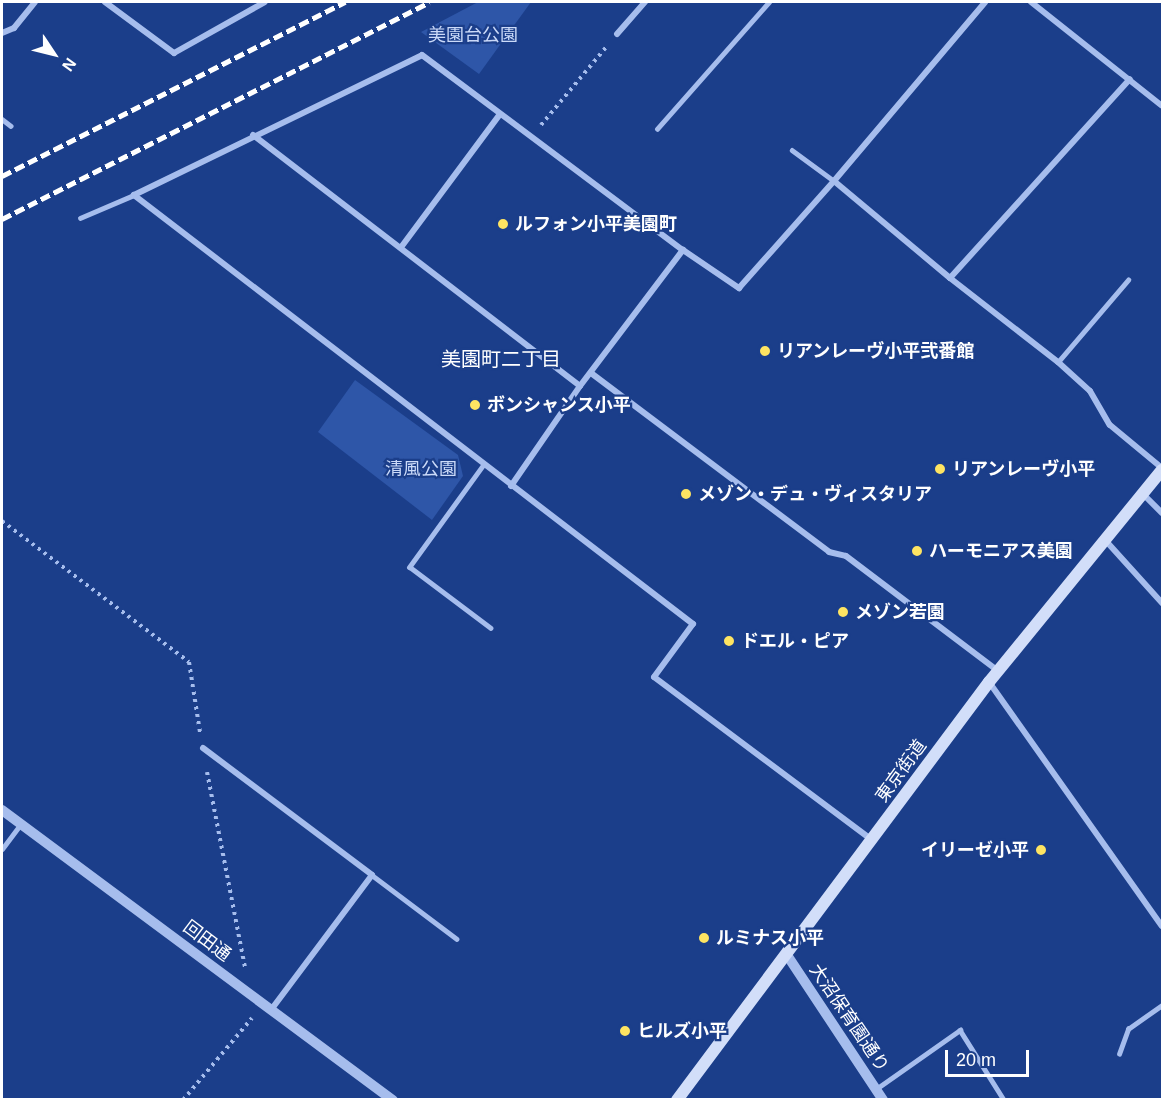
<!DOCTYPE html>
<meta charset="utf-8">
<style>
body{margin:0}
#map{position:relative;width:1164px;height:1101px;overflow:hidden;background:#1b3e8a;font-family:Helvetica,"Noto Sans JP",sans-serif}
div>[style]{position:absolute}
.green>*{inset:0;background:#2e56a8}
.path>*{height:4px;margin-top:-2px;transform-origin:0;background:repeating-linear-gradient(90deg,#a6bded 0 3px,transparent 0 7.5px)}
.service>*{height:4.5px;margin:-2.25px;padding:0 2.25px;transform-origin:2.25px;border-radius:2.25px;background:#a6bded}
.minor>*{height:6px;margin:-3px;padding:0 3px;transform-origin:3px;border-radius:3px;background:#a6bded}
.tertiary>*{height:10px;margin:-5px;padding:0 5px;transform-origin:5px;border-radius:5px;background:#a6bded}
.secondary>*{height:12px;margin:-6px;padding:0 6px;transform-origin:6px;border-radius:6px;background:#d2def9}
.rail>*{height:4.5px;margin-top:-2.25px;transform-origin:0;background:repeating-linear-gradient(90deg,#fff 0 10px,transparent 0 14.5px)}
.dots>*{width:16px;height:16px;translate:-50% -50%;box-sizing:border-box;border:3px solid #1b3e8a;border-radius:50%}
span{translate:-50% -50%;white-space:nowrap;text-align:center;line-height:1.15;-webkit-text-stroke:4.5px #1b3e8a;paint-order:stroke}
.park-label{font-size:18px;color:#cbdaf9}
.poi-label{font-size:18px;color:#fff;font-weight:700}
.left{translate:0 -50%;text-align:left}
.right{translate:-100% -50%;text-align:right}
.street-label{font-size:18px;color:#fff}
.neighbourhood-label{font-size:20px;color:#fff}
.frame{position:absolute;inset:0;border:3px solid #fff;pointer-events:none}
.north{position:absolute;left:24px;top:24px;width:60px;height:60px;-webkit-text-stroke:4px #1b3e8a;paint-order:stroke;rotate:125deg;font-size:16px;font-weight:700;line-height:24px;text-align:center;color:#fff}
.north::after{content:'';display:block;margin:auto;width:21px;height:27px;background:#fff;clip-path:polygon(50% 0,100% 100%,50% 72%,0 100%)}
.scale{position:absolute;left:945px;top:1050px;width:84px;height:27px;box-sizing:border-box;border:3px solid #fff;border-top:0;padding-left:8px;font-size:18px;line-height:21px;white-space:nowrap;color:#fff;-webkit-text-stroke:4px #1b3e8a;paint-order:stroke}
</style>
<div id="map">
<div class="green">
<i style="clip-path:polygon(478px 2px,531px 2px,479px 74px,421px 32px)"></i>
<i style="clip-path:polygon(355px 380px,458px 455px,463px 476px,432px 520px,318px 432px)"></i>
</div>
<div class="path">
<i style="left:541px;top:125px;width:103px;rotate:-50.1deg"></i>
<i style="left:2px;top:521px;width:234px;rotate:37deg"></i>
<i style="left:189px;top:662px;width:71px;rotate:81.1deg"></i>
<i style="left:207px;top:772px;width:199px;rotate:79deg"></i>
<i style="left:183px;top:1100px;width:107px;rotate:-49.9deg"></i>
</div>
<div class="service">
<i style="left:2px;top:119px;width:11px;rotate:38deg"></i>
<i style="left:657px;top:129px;width:169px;rotate:-48.6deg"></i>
<i style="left:792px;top:150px;width:52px;rotate:36.4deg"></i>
<i style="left:80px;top:218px;width:59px;rotate:-23.1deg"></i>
<i style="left:1058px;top:362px;width:108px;rotate:-49.5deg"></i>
<i style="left:483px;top:466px;width:125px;rotate:125.9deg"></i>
<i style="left:410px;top:567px;width:101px;rotate:37deg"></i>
<i style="left:2px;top:849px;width:30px;rotate:-53deg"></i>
<i style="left:372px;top:875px;width:106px;rotate:37deg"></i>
<i style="left:1119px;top:1054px;width:27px;rotate:-70deg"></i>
<i style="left:1128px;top:1029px;width:42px;rotate:-35.2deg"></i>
<i style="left:876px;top:1089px;width:103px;rotate:-35.1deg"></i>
<i style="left:960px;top:1030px;width:83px;rotate:57.8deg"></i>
</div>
<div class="minor">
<i style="left:105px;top:2px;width:86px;rotate:36.5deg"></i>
<i style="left:174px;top:53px;width:104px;rotate:-29.3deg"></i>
<i style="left:1031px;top:2px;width:167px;rotate:38.4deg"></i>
<i style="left:2px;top:33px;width:13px;rotate:-23deg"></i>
<i style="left:14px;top:28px;width:33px;rotate:-51deg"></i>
<i style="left:617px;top:34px;width:43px;rotate:-48.8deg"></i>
<i style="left:253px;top:135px;width:412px;rotate:37.5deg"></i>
<i style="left:834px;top:181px;width:151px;rotate:39.9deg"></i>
<i style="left:950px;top:278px;width:137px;rotate:37.9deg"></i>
<i style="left:1058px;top:362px;width:43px;rotate:42.2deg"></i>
<i style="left:1090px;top:391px;width:39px;rotate:60deg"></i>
<i style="left:1110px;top:425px;width:67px;rotate:39.6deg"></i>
<i style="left:402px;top:246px;width:164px;rotate:-53.4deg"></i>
<i style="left:950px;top:278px;width:268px;rotate:-47.9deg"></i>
<i style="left:591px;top:373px;width:298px;rotate:36.9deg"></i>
<i style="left:829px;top:552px;width:17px;rotate:13deg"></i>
<i style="left:846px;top:556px;width:191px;rotate:37.1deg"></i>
<i style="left:511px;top:486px;width:121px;rotate:-55.4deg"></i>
<i style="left:580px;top:386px;width:171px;rotate:-52.9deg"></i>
<i style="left:1143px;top:494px;width:27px;rotate:45deg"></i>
<i style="left:1106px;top:541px;width:84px;rotate:47.9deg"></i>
<i style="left:989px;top:682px;width:299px;rotate:54.7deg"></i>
<i style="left:203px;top:748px;width:211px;rotate:36.9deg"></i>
<i style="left:372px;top:875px;width:169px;rotate:126.8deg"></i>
<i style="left:872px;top:840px;width:272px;rotate:-143.2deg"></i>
<i style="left:654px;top:677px;width:66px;rotate:-53.7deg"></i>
<i style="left:693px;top:624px;width:705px;rotate:-142.5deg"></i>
<i style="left:134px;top:195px;width:320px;rotate:-25.9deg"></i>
<i style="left:422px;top:55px;width:326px;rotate:36.8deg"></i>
<i style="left:683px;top:250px;width:68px;rotate:34.2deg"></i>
<i style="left:739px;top:288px;width:143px;rotate:-48.4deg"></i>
<i style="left:834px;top:181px;width:234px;rotate:-49.8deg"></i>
</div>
<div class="tertiary">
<i style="left:2px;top:810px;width:487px;rotate:36.6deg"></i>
<i style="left:787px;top:955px;width:174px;rotate:56.5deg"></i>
</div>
<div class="secondary">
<i style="left:677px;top:1100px;width:522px;rotate:-53.26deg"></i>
<i style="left:989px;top:682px;width:274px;rotate:-50.8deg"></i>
</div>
<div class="rail">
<i style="left:2px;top:176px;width:385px;rotate:-26.9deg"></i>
<i style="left:2px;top:219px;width:479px;rotate:-26.9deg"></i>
</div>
<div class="dots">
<i style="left:503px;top:224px;background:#fee462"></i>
<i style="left:765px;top:351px;background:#fee462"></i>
<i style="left:475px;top:405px;background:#fee462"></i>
<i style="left:940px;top:469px;background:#fee462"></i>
<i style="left:686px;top:494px;background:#fee462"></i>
<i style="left:917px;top:551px;background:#fee462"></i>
<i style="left:843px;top:612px;background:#fee462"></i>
<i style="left:729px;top:641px;background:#fee462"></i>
<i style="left:1041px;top:850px;background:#fee462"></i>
<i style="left:704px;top:938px;background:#fee462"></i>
<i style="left:625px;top:1031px;background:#fee462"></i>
</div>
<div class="park-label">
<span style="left:473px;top:35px">美園台公園</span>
<span style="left:421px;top:469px">清風公園</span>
</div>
<div class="poi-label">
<span class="left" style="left:515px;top:224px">ルフォン小平美園町</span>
<span class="left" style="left:777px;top:351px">リアンレーヴ小平弐番館</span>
<span class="left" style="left:487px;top:405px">ボンシャンス小平</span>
<span class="left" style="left:952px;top:469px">リアンレーヴ小平</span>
<span class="left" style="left:698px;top:494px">メゾン・デュ・ヴィスタリア</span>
<span class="left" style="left:929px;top:551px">ハーモニアス美園</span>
<span class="left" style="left:855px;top:612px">メゾン若園</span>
<span class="left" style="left:741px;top:641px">ドエル・ピア</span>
<span class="right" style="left:1029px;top:850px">イリーゼ小平</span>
<span class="left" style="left:716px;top:938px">ルミナス小平</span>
<span class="left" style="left:637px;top:1031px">ヒルズ小平</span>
</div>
<div class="street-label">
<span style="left:901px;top:771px;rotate:-54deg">東京街道</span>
<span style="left:207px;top:941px;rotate:37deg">回田通</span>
<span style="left:849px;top:1018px;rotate:56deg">大沼保育園通り</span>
</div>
<div class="neighbourhood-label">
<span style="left:501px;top:359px">美園町二丁目</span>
</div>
<div class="frame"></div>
<div class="north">N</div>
<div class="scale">20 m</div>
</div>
